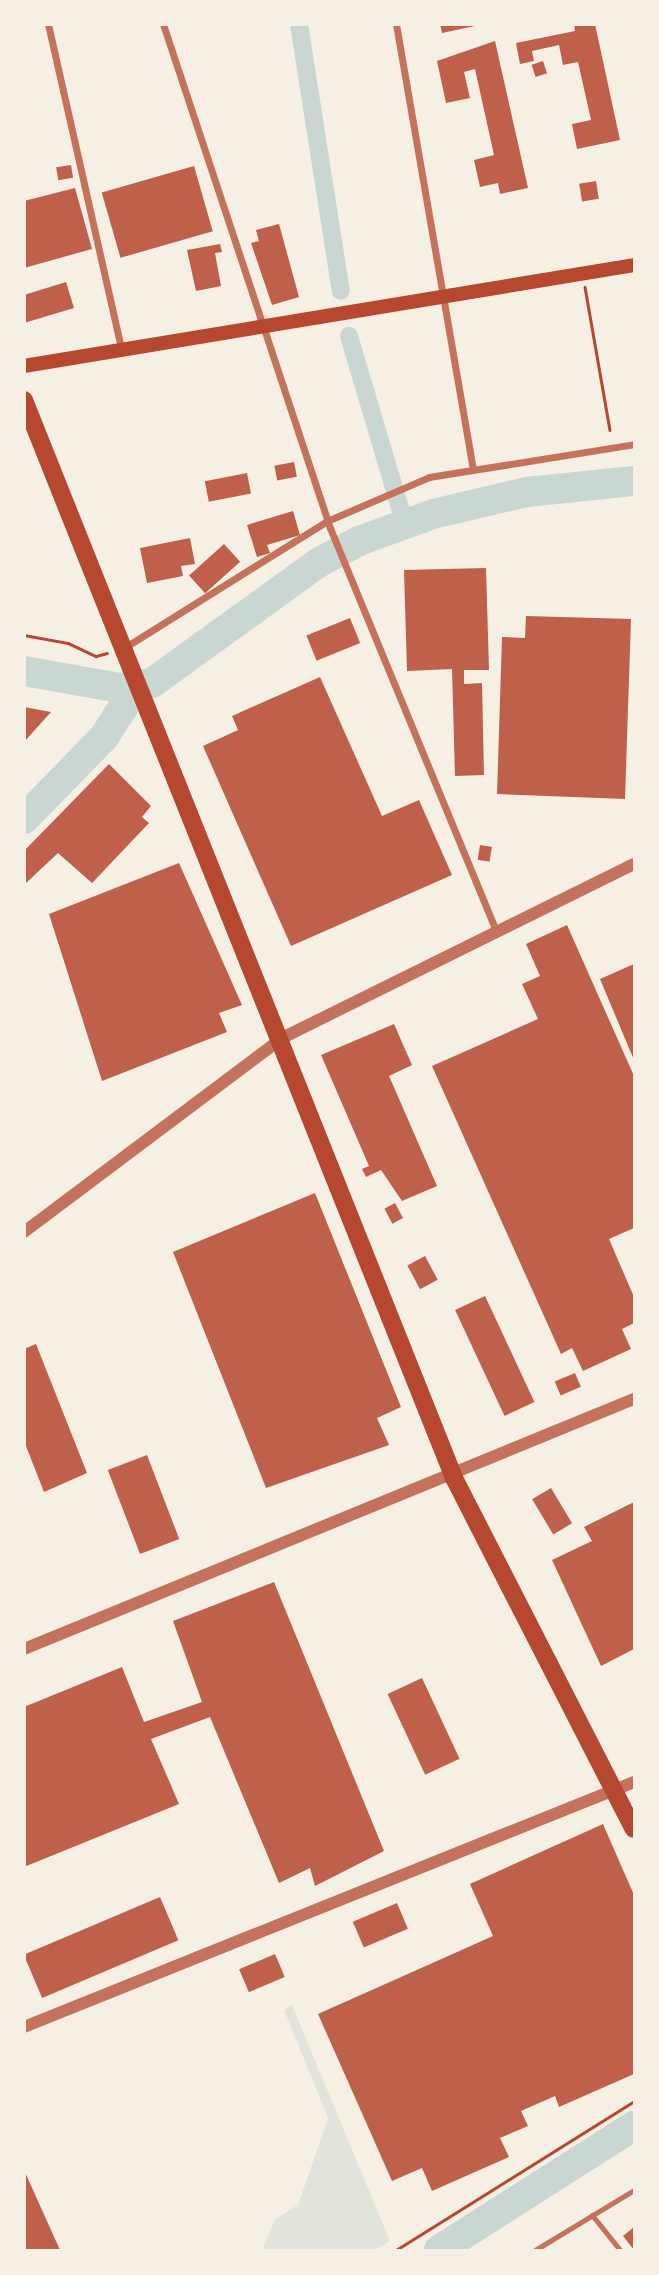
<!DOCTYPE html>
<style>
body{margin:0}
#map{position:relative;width:659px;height:2275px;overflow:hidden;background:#f6efe4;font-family:Helvetica,sans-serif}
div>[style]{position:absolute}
.green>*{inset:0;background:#e2e4dc}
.canal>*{height:18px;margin:-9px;padding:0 9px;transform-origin:9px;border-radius:9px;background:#c9d6d2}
.river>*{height:30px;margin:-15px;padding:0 15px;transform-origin:15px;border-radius:15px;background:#c9d6d2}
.building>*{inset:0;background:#bf614a;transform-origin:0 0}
.path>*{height:2.5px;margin:-1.25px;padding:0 1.25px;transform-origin:1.25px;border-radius:1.25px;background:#b5482f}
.service>*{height:5px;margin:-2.5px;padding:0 2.5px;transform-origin:2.5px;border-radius:2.5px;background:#c5725c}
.minor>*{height:7px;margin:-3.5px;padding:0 3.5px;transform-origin:3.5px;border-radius:3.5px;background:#c5725c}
.tertiary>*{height:12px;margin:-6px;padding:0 6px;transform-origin:6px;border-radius:6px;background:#c5725c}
.secondary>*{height:14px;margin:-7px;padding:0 7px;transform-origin:7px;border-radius:7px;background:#b5482f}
.primary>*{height:18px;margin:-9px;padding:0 9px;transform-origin:9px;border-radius:9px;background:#b5482f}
span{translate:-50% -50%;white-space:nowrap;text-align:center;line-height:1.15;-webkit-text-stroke:7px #f6efe4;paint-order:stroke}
.frame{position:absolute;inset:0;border:26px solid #f6efe4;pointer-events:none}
</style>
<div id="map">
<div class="green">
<i style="clip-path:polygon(292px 2005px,390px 2241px,375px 2250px,262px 2250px,275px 2219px,298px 2205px,328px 2118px,284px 2010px)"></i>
</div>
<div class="canal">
<i style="left:299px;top:24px;width:270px;rotate:81.1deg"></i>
<i style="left:349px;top:336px;width:194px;rotate:73.5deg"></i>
</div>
<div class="river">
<i style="left:24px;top:671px;width:97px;rotate:10.1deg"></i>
<i style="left:119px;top:688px;width:33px;rotate:-9deg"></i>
<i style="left:152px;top:683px;width:205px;rotate:-35.9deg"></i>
<i style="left:318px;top:563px;width:47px;rotate:-28.2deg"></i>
<i style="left:359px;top:541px;width:79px;rotate:-20deg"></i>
<i style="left:433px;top:514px;width:97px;rotate:-13.2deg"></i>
<i style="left:527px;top:492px;width:108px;rotate:-5.9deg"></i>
<i style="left:24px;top:819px;width:115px;rotate:-45.7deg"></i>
<i style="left:104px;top:737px;width:59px;rotate:-57.4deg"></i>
<i style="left:439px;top:2250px;width:231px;rotate:-32.5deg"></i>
</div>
<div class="building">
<i style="clip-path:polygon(440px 24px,475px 24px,475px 26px,442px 33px)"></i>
<i style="clip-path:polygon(574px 24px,595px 24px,620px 140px,577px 149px,572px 124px,591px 120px,578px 62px,563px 65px,559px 45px,532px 51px,534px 61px,520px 64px,516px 43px,575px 31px)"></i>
<i style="clip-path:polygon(495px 41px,528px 188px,500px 194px,498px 183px,480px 187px,474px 160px,494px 155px,475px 69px,464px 72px,470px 98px,446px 103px,437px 61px)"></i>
<i style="left:543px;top:61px;width:13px;height:12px;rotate:72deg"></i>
<i style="left:71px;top:165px;width:13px;height:15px;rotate:81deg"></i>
<i style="left:194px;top:166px;width:68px;height:96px;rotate:74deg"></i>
<i style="left:596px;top:181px;width:18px;height:17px;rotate:81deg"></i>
<i style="clip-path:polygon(75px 188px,92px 249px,24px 268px,24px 201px)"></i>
<i style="clip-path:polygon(279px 224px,299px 297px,272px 305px,251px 243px,259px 241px,256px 230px)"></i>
<i style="clip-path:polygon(220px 244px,222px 252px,215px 253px,221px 286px,196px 291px,187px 250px)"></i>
<i style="clip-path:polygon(66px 282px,74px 308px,24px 323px,24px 295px)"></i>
<i style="left:294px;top:462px;width:15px;height:20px;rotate:79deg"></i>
<i style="left:247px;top:473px;width:21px;height:43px;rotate:79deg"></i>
<i style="clip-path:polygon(293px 511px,300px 535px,267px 545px,270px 553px,257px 557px,247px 525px)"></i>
<i style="clip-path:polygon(190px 538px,195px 564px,181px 566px,183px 576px,147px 583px,140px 548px)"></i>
<i style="left:224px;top:544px;width:24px;height:47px;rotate:48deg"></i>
<i style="clip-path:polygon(486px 568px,489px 670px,464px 670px,464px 684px,482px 683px,484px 775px,455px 776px,452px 669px,407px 671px,404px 570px)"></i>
<i style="clip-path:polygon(526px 616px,631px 619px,625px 799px,497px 794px,502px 637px,525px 638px)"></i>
<i style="left:350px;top:618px;width:27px;height:47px;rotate:68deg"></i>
<i style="clip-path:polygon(320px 677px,382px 816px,419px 800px,452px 875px,291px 946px,203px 746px,238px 730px,232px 716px)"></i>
<i style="clip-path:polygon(24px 707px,51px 712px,24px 742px)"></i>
<i style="clip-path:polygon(109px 764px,151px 806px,142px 817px,149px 823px,92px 883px,58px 853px,26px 883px,24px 851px)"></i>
<i style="left:480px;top:845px;width:12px;height:15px;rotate:9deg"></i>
<i style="clip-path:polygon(179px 863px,242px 1005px,219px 1013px,227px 1032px,102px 1081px,49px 914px)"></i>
<i style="clip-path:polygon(567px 925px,634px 1076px,634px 1228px,609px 1239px,634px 1297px,634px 1323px,622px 1329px,631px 1349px,583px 1371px,572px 1348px,561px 1354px,432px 1066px,538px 1019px,522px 984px,540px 976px,526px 944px)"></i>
<i style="clip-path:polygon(634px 964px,634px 1060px,600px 979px)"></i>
<i style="clip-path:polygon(394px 1024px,412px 1065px,389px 1076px,437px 1186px,402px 1201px,381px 1170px,366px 1177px,362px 1169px,369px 1166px,321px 1055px)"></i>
<i style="clip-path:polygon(315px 1193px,401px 1407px,377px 1418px,389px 1445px,266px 1488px,173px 1252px)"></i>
<i style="left:395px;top:1203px;width:17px;height:12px;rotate:62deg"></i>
<i style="left:425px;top:1256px;width:27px;height:20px;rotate:62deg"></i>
<i style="left:485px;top:1296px;width:117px;height:33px;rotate:65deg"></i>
<i style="clip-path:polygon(36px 1344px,87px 1473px,44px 1492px,24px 1441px,24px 1349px)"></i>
<i style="left:575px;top:1373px;width:15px;height:22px;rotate:67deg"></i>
<i style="left:147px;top:1455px;width:90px;height:42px;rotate:69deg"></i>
<i style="left:551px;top:1488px;width:41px;height:22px;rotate:59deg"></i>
<i style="clip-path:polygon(634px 1502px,634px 1649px,601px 1666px,552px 1560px,592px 1541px,584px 1527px)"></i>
<i style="clip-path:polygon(274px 1582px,384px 1851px,315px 1886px,310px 1868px,279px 1883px,210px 1717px,151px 1739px,179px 1804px,24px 1867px,24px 1707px,122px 1667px,144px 1722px,202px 1702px,173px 1621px)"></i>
<i style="left:422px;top:1678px;width:89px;height:38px;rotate:65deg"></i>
<i style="clip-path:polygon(603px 1824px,634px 1895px,634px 2074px,559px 2107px,555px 2096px,521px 2111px,528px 2126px,500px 2138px,509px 2157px,432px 2191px,422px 2168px,392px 2181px,318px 2014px,493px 1936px,470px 1884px)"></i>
<i style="left:160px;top:1897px;width:47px;height:148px;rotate:67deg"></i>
<i style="left:397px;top:1903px;width:28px;height:48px;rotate:67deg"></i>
<i style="left:275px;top:1954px;width:25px;height:39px;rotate:67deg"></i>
<i style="clip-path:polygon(24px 2170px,60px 2250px,24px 2250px)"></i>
<i style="clip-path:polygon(634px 2227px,634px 2250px,623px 2236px)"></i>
</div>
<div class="path">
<i style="left:585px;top:287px;width:145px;rotate:80.1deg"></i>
<i style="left:24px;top:635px;width:45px;rotate:10.3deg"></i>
<i style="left:68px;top:643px;width:31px;rotate:25deg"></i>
<i style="left:96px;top:656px;width:11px;rotate:-15deg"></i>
<i style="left:396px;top:2250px;width:281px;rotate:-32deg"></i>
</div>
<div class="service">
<i style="left:592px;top:2215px;width:45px;rotate:51.3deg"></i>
<i style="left:535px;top:2250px;width:116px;rotate:-31.2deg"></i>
</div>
<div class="minor">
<i style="left:48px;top:24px;width:333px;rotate:77.3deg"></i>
<i style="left:163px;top:24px;width:531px;rotate:71.67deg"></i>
<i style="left:330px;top:528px;width:435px;rotate:67.6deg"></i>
<i style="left:396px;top:24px;width:448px;rotate:80.2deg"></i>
<i style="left:127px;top:646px;width:236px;rotate:-32deg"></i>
<i style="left:327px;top:521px;width:111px;rotate:-23.3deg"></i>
<i style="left:429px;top:477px;width:208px;rotate:-9.1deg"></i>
</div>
<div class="tertiary">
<i style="left:24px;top:1232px;width:325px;rotate:-36.9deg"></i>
<i style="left:284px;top:1037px;width:390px;rotate:-26.3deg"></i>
<i style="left:24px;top:1649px;width:659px;rotate:-22.29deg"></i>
<i style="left:24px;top:2027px;width:657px;rotate:-21.88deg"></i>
</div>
<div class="secondary">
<i style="left:24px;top:366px;width:618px;rotate:-9.4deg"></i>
</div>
<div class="primary">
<i style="left:24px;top:400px;width:1161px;rotate:68.25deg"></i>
<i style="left:454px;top:1478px;width:394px;rotate:62.9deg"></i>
</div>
<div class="frame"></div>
</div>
